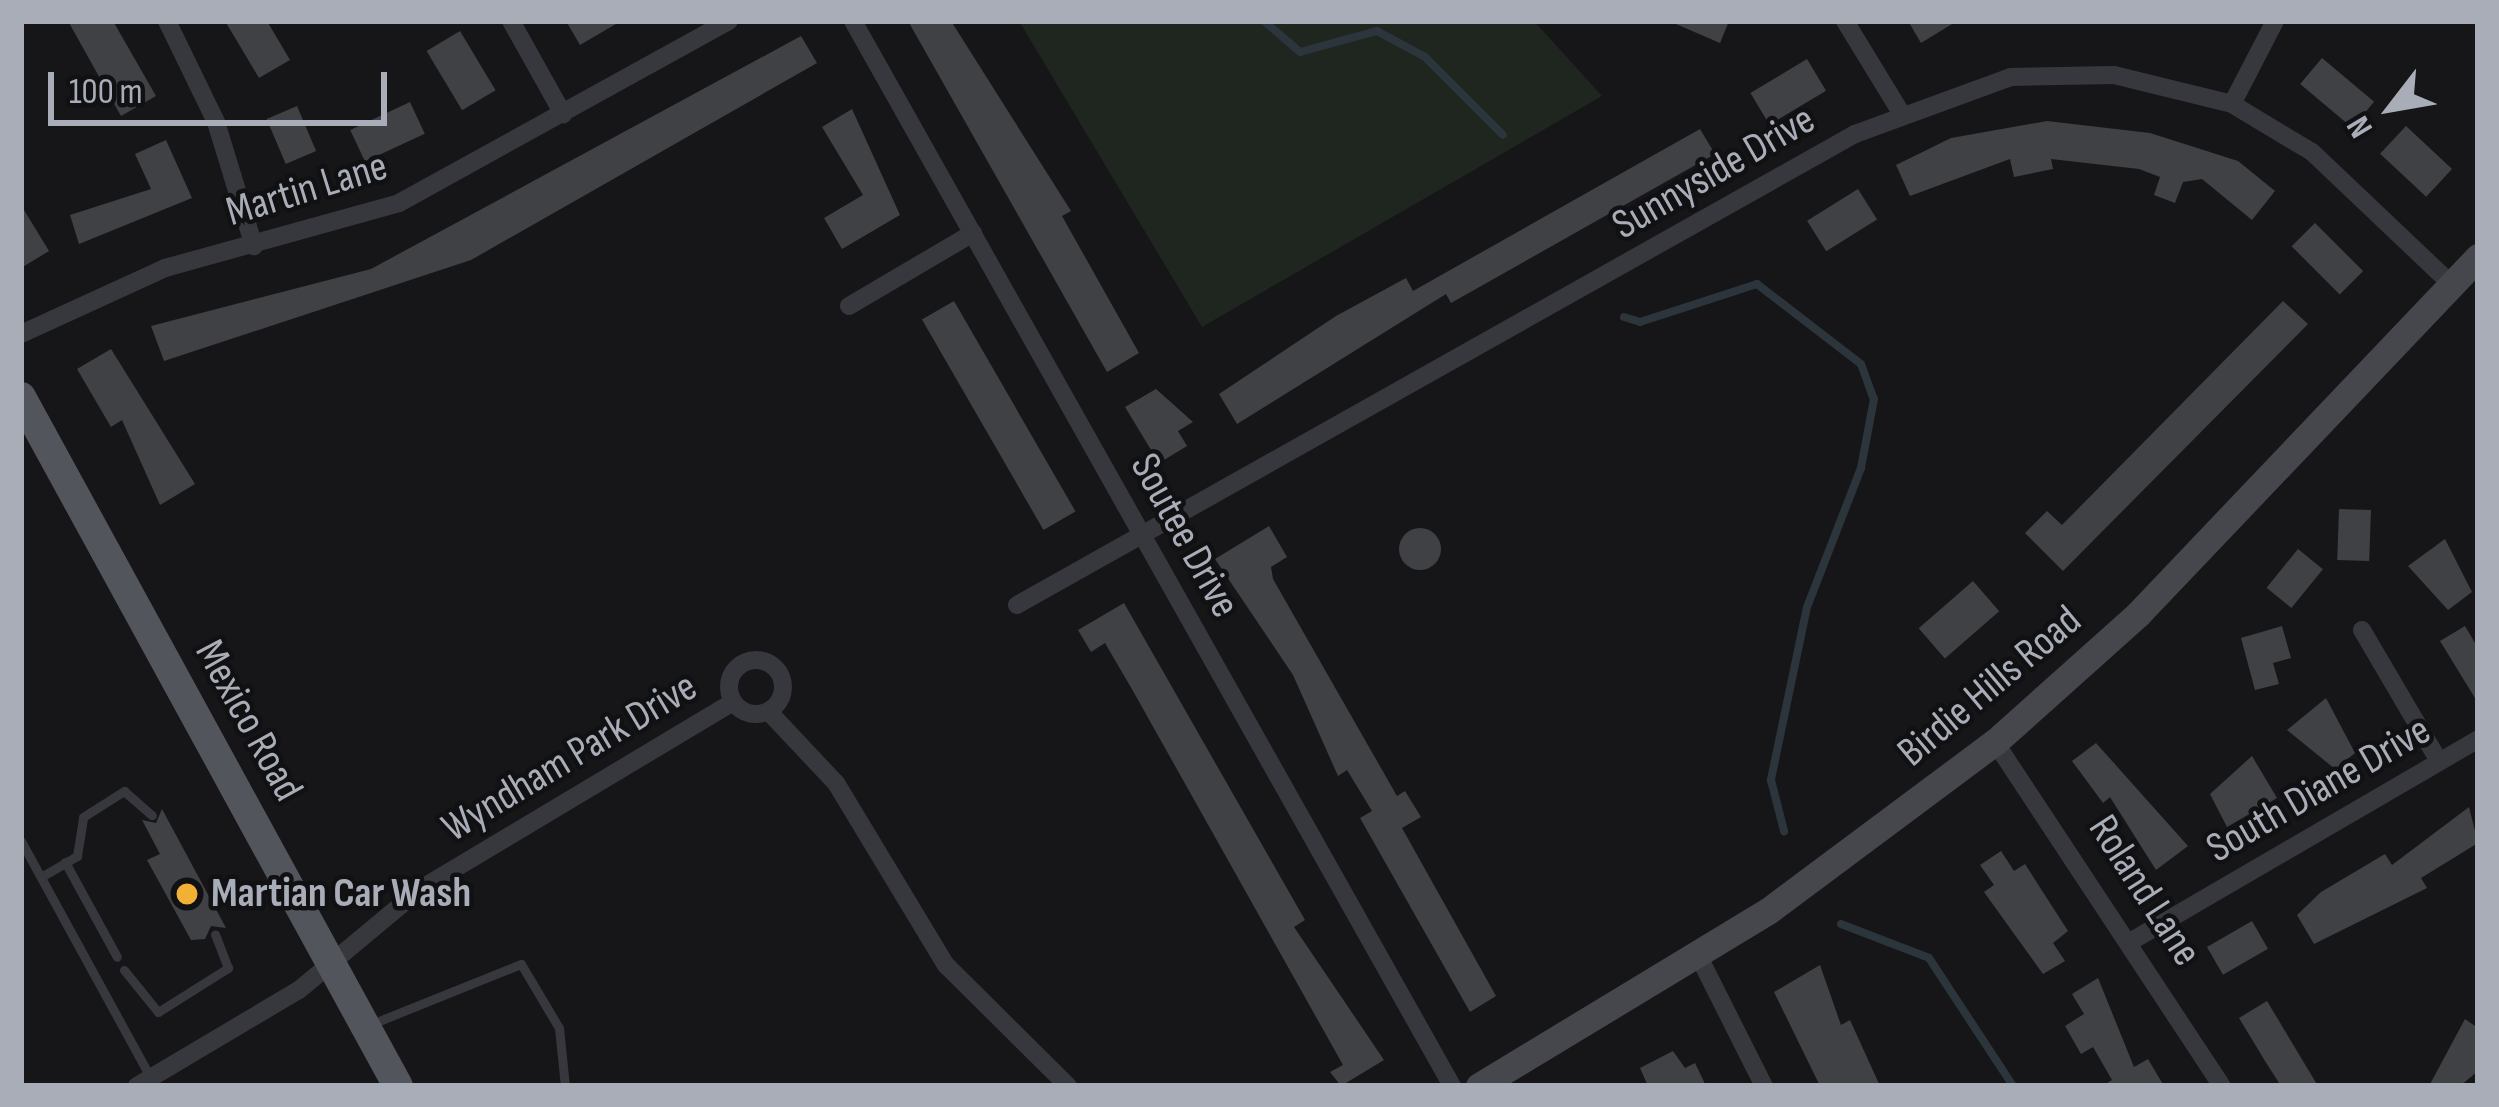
<!DOCTYPE html>
<style>
body{margin:0}
#map{position:relative;width:2499px;height:1107px;overflow:hidden;background:#161618;font-family:"Sofia Sans Condensed",sans-serif}
div>[style]{position:absolute}
.green>*{inset:0;background:#1e261f}
.stream>*{height:8px;margin:-4px;padding:0 4px;transform-origin:4px;border-radius:4px;background:#2c353c}
.building>*{inset:0;background:#404145;transform-origin:0 0}
.round{border-radius:50%}
.service>*{height:9px;margin:-4.5px;padding:0 4.5px;transform-origin:4.5px;border-radius:4.5px;background:#37383d}
.minor>*{height:18px;margin:-9px;padding:0 9px;transform-origin:9px;border-radius:9px;background:#37383d}
.minor>.ring{margin:-9px;padding:0;box-sizing:content-box;background:none;border:18px solid #37383d;border-radius:50%}
.secondary>*{height:27px;margin:-13.5px;padding:0 13.5px;transform-origin:13.5px;border-radius:13.5px;background:#45474d}
.primary>*{height:30px;margin:-15px;padding:0 15px;transform-origin:15px;border-radius:15px;background:#53555c}
.dots>*{width:33px;height:33px;translate:-50% -50%;box-sizing:border-box;border:6px solid #111113;border-radius:50%}
span{translate:-50% -50%;white-space:nowrap;text-align:center;line-height:1.15;-webkit-text-stroke:9px #111113;paint-order:stroke}
.street-label{font-size:42px;color:#a8adb8}
.poi-label{font-size:42px;color:#a8adb8;font-weight:700}
.left{translate:0 -50%;text-align:left}
.frame{position:absolute;inset:0;border:24px solid #a8adb8;pointer-events:none}
.north{position:absolute;left:2331px;top:48px;width:120px;height:120px;-webkit-text-stroke:9px #111113;paint-order:stroke;rotate:239deg;font-size:33px;font-weight:700;line-height:48px;text-align:center;color:#a8adb8}
.north::after{content:'';display:block;margin:auto;width:42px;height:54px;background:#a8adb8;clip-path:polygon(50% 0,100% 100%,50% 72%,0 100%)}
.scale{position:absolute;left:48px;top:72px;width:339px;height:54px;box-sizing:border-box;border:6px solid #a8adb8;border-top:0;padding-left:15px;font-size:36px;line-height:42px;white-space:nowrap;color:#a8adb8;-webkit-text-stroke:9px #111113;paint-order:stroke}
</style>
<div id="map">
<div class="green">
<i style="clip-path:polygon(1019px 21px,1534px 21px,1602px 96px,1202px 327px)"></i>
</div>
<div class="stream">
<i style="left:1264px;top:21px;width:48px;rotate:40.7deg"></i>
<i style="left:1300px;top:52px;width:80px;rotate:-15.3deg"></i>
<i style="left:1377px;top:31px;width:55px;rotate:28.4deg"></i>
<i style="left:1425px;top:57px;width:110px;rotate:45deg"></i>
<i style="left:1624px;top:317px;width:17px;rotate:17deg"></i>
<i style="left:1640px;top:322px;width:123px;rotate:-18deg"></i>
<i style="left:1757px;top:284px;width:131px;rotate:37.6deg"></i>
<i style="left:1861px;top:364px;width:37px;rotate:70deg"></i>
<i style="left:1874px;top:399px;width:70px;rotate:100.7deg"></i>
<i style="left:1861px;top:468px;width:149px;rotate:111.2deg"></i>
<i style="left:1807px;top:607px;width:177px;rotate:101.8deg"></i>
<i style="left:1771px;top:780px;width:53px;rotate:75.7deg"></i>
<i style="left:1841px;top:924px;width:94px;rotate:21.1deg"></i>
<i style="left:1929px;top:958px;width:153px;rotate:56.7deg"></i>
</div>
<div class="building">
<i style="clip-path:polygon(68px 21px,113px 21px,156px 96px,121px 116px)"></i>
<i style="clip-path:polygon(225px 21px,267px 21px,290px 60px,259px 78px)"></i>
<i style="clip-path:polygon(566px 21px,621px 21px,580px 45px)"></i>
<i style="clip-path:polygon(908px 21px,951px 21px,1071px 211px,1062px 216px,1139px 353px,1107px 372px)"></i>
<i style="clip-path:polygon(1669px 21px,1729px 21px,1720px 43px)"></i>
<i style="clip-path:polygon(1908px 21px,1957px 21px,1921px 43px)"></i>
<i style="left:460px;top:31px;width:69px;height:39px;rotate:59deg"></i>
<i style="clip-path:polygon(801px 36px,817px 63px,471px 260px,164px 361px,151px 326px,371px 269px)"></i>
<i style="left:2322px;top:58px;width:68px;height:34px;rotate:40deg"></i>
<i style="left:1807px;top:59px;width:37px;height:66px;rotate:59deg"></i>
<i style="left:410px;top:102px;width:35px;height:66px;rotate:65deg"></i>
<i style="left:297px;top:106px;width:49px;height:33px;rotate:67deg"></i>
<i style="clip-path:polygon(852px 109px,900px 215px,842px 249px,824px 218px,863px 195px,822px 127px)"></i>
<i style="clip-path:polygon(2047px 121px,2150px 133px,2238px 161px,2275px 191px,2252px 220px,2202px 179px,2183px 182px,2175px 203px,2154px 195px,2160px 177px,2139px 169px,2051px 159px,2053px 169px,2014px 177px,2010px 159px,1910px 196px,1896px 165px,1951px 138px)"></i>
<i style="left:2406px;top:126px;width:63px;height:38px;rotate:43deg"></i>
<i style="clip-path:polygon(1700px 129px,1715px 154px,1451px 303px,1446px 294px,1237px 424px,1219px 394px,1336px 316px,1406px 278px,1413px 291px)"></i>
<i style="clip-path:polygon(166px 140px,192px 198px,79px 244px,70px 215px,151px 189px,135px 154px)"></i>
<i style="left:1858px;top:189px;width:36px;height:60px;rotate:58deg"></i>
<i style="clip-path:polygon(21px 205px,49px 251px,21px 268px)"></i>
<i style="left:2315px;top:223px;width:68px;height:33px;rotate:45deg"></i>
<i style="left:954px;top:301px;width:243px;height:37px;rotate:60deg"></i>
<i style="clip-path:polygon(2283px 301px,2308px 324px,2063px 571px,2025px 533px,2047px 511px,2062px 525px)"></i>
<i style="clip-path:polygon(111px 349px,195px 484px,160px 505px,122px 420px,111px 427px,77px 369px)"></i>
<i style="clip-path:polygon(1156px 389px,1193px 422px,1178px 431px,1187px 446px,1159px 463px,1125px 407px)"></i>
<i style="left:2339px;top:509px;width:32px;height:51px;rotate:2deg"></i>
<i style="clip-path:polygon(1269px 526px,1287px 557px,1271px 567px,1273px 579px,1397px 796px,1405px 791px,1421px 817px,1402px 828px,1496px 996px,1470px 1012px,1360px 818px,1372px 811px,1347px 770px,1338px 776px,1293px 675px,1215px 559px)"></i>
<i class="round" style="left:1399px;top:528px;width:42px;height:42px"></i>
<i style="clip-path:polygon(2445px 539px,2472px 592px,2448px 610px,2408px 566px)"></i>
<i style="left:2298px;top:549px;width:32px;height:50px;rotate:39deg"></i>
<i style="left:1973px;top:581px;width:40px;height:72px;rotate:49deg"></i>
<i style="clip-path:polygon(1124px 603px,1305px 920px,1294px 927px,1384px 1060px,1341px 1086px,1330px 1072px,1343px 1065px,1133px 691px,1105px 643px,1091px 652px,1078px 630px)"></i>
<i style="clip-path:polygon(2282px 626px,2291px 658px,2273px 663px,2279px 684px,2255px 690px,2241px 638px)"></i>
<i style="clip-path:polygon(2465px 626px,2478px 648px,2478px 703px,2440px 641px)"></i>
<i style="clip-path:polygon(2326px 698px,2355px 753px,2335px 769px,2287px 730px)"></i>
<i style="clip-path:polygon(2096px 743px,2188px 846px,2156px 870px,2110px 797px,2103px 803px,2072px 761px)"></i>
<i style="clip-path:polygon(2252px 756px,2277px 798px,2227px 827px,2210px 794px)"></i>
<i style="clip-path:polygon(2469px 807px,2478px 843px,2421px 878px,2427px 888px,2314px 944px,2297px 915px,2321px 892px,2385px 854px,2392px 865px)"></i>
<i style="clip-path:polygon(162px 809px,226px 928px,211px 926px,205px 939px,191px 940px,147px 860px,160px 854px,142px 820px,156px 823px)"></i>
<i style="clip-path:polygon(2001px 851px,2014px 871px,2025px 864px,2068px 931px,2053px 943px,2065px 961px,2043px 974px,1984px 892px,1994px 885px,1980px 865px)"></i>
<i style="left:2252px;top:921px;width:32px;height:52px;rotate:60deg"></i>
<i style="clip-path:polygon(1820px 965px,1841px 1025px,1850px 1020px,1880px 1086px,1820px 1086px,1774px 992px)"></i>
<i style="clip-path:polygon(2098px 978px,2134px 1067px,2148px 1059px,2164px 1086px,2102px 1086px,2112px 1080px,2093px 1047px,2081px 1054px,2065px 1026px,2084px 1014px,2072px 994px)"></i>
<i style="clip-path:polygon(2267px 1001px,2318px 1086px,2281px 1086px,2265px 1061px,2239px 1018px)"></i>
<i style="clip-path:polygon(2465px 1019px,2478px 1028px,2478px 1071px,2460px 1086px,2429px 1086px)"></i>
<i style="clip-path:polygon(1673px 1051px,1685px 1068px,1695px 1063px,1706px 1086px,1648px 1086px,1640px 1068px)"></i>
</div>
<div class="service">
<i style="left:21px;top:841px;width:270px;rotate:61.3deg"></i>
<i style="left:65px;top:862px;width:108px;rotate:61.3deg"></i>
<i style="left:41px;top:877px;width:42px;rotate:-30.3deg"></i>
<i style="left:77px;top:856px;width:39px;rotate:-81deg"></i>
<i style="left:83px;top:817px;width:49px;rotate:-32.4deg"></i>
<i style="left:124px;top:791px;width:37px;rotate:41deg"></i>
<i style="left:124px;top:970px;width:54px;rotate:51deg"></i>
<i style="left:158px;top:1012px;width:83px;rotate:-32.2deg"></i>
<i style="left:228px;top:968px;width:36px;rotate:-111deg"></i>
<i style="left:369px;top:1025px;width:164px;rotate:-21.9deg"></i>
<i style="left:521px;top:964px;width:74px;rotate:59.3deg"></i>
<i style="left:559px;top:1028px;width:58px;rotate:84.1deg"></i>
</div>
<div class="minor">
<i style="left:167px;top:21px;width:112px;rotate:64.1deg"></i>
<i style="left:216px;top:122px;width:130px;rotate:73deg"></i>
<i style="left:511px;top:21px;width:107px;rotate:60.8deg"></i>
<i style="left:853px;top:21px;width:1222px;rotate:60.64deg"></i>
<i style="left:1845px;top:21px;width:105px;rotate:58.6deg"></i>
<i style="left:2232px;top:104px;width:93px;rotate:-62.6deg"></i>
<i style="left:849px;top:306px;width:144px;rotate:-30.5deg"></i>
<i style="left:21px;top:334px;width:158px;rotate:-24.6deg"></i>
<i style="left:165px;top:268px;width:243px;rotate:-15.5deg"></i>
<i style="left:399px;top:203px;width:377px;rotate:-28.9deg"></i>
<i style="left:1017px;top:605px;width:961px;rotate:-29.34deg"></i>
<i style="left:1855px;top:134px;width:166px;rotate:-20.1deg"></i>
<i style="left:2011px;top:77px;width:103px;rotate:-1.1deg"></i>
<i style="left:2114px;top:75px;width:122px;rotate:13.8deg"></i>
<i style="left:2232px;top:104px;width:93px;rotate:31deg"></i>
<i style="left:2312px;top:152px;width:193px;rotate:43.5deg"></i>
<i style="left:2362px;top:630px;width:152px;rotate:59.6deg"></i>
<i class="ring" style="left:729px;top:660px;width:36px;height:36px"></i>
<i style="left:769px;top:712px;width:98px;rotate:46.7deg"></i>
<i style="left:836px;top:783px;width:213px;rotate:58.9deg"></i>
<i style="left:946px;top:965px;width:172px;rotate:44.8deg"></i>
<i style="left:1995px;top:742px;width:412px;rotate:56.6deg"></i>
<i style="left:2135px;top:939px;width:397px;rotate:-30.2deg"></i>
<i style="left:1698px;top:955px;width:147px;rotate:63.3deg"></i>
<i style="left:137px;top:1086px;width:188px;rotate:-30.7deg"></i>
<i style="left:299px;top:990px;width:156px;rotate:-39.8deg"></i>
<i style="left:419px;top:890px;width:366px;rotate:-30.9deg"></i>
</div>
<div class="secondary">
<i style="left:1479px;top:1086px;width:338px;rotate:-31.2deg"></i>
<i style="left:1768px;top:911px;width:283px;rotate:-36.7deg"></i>
<i style="left:1995px;top:742px;width:192px;rotate:-41.8deg"></i>
<i style="left:2138px;top:614px;width:493px;rotate:-46.4deg"></i>
</div>
<div class="primary">
<i style="left:21px;top:397px;width:785px;rotate:61.31deg"></i>
</div>
<div class="dots">
<i style="left:187px;top:894px;background:#f2b134"></i>
</div>
<div class="street-label">
<span style="left:1714px;top:173px;rotate:-30deg">Sunnyside Drive</span>
<span style="left:307px;top:190px;rotate:-17deg">Martin Lane</span>
<span style="left:1184px;top:536px;rotate:61deg">Soutee Drive</span>
<span style="left:1990px;top:687px;rotate:-40deg">Birdie Hills Road</span>
<span style="left:248px;top:721px;rotate:61deg">Mexico Road</span>
<span style="left:570px;top:758px;rotate:-31deg">Wyndham Park Drive</span>
<span style="left:2319px;top:790px;rotate:-30deg">South Diane Drive</span>
<span style="left:2144px;top:891px;rotate:57deg">Roland Lane</span>
</div>
<div class="poi-label">
<span class="left" style="left:211px;top:894px">Martian Car Wash</span>
</div>
<div class="frame"></div>
<div class="north">N</div>
<div class="scale">100 m</div>
</div>
